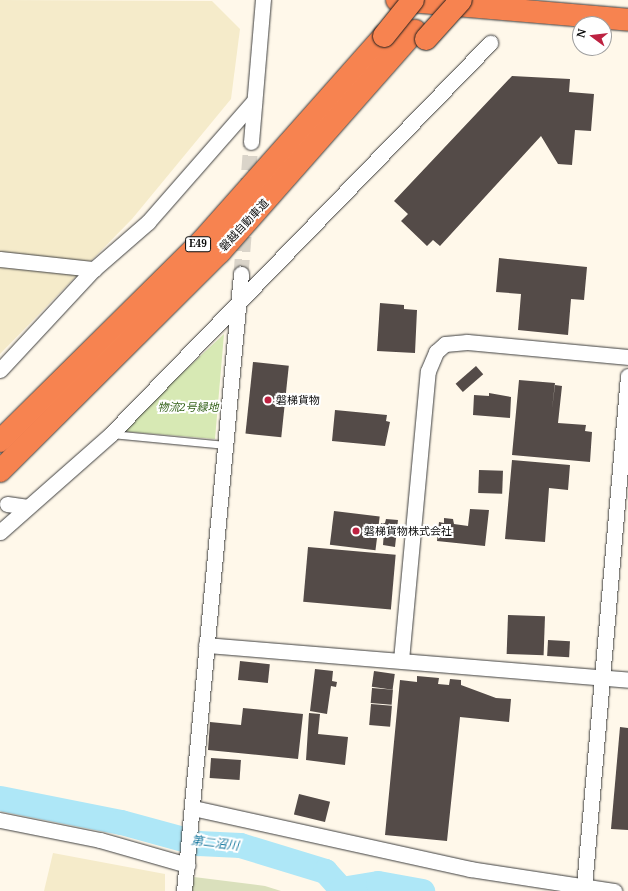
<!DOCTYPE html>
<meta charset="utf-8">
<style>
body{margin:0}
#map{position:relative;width:628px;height:891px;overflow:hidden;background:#fff8ea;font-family:"Noto Serif","Noto Sans JP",serif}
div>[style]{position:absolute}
.farmland>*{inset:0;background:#f5ebca}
.green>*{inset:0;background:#d7e9b4}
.cemetery>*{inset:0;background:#dae0bc}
.river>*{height:25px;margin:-12.5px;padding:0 12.5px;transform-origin:12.5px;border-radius:12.5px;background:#aee7f7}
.building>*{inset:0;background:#544b48;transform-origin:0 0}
.street-tunnel>*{height:15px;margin-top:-7.5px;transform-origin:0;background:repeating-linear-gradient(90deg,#dad4c9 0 15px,transparent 0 23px)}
.roads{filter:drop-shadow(0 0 1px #3e3e3e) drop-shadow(0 0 1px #3e3e3e)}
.lane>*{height:7px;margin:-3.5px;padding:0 3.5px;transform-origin:3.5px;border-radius:3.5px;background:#fff}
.street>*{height:15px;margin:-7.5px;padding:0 7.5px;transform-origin:7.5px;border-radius:7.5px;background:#fff}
.highway>*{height:22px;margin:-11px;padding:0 11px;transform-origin:11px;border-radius:11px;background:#f78350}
.bridges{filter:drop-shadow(0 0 1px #1c1c1c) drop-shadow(0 0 1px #1c1c1c)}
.highway-bridge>*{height:22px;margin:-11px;padding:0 11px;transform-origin:11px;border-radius:11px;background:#f78350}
.dots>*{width:11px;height:11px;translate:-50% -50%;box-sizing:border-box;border:2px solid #fff;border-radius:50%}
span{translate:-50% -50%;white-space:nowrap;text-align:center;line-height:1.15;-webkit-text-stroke:4px #fff;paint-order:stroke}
.shield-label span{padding:1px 3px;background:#fff;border:1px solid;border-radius:3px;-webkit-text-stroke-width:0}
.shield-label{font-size:10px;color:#0b0b0b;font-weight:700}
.street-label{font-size:11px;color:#0b0b0b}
.poi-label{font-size:11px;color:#0b0b0b}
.left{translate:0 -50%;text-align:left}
.park-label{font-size:11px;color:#35631b;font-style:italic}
.water-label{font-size:12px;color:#14779e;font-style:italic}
.north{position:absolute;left:572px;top:16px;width:40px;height:40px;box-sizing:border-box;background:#fff;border:1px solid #9d9d9d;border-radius:50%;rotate:285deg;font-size:11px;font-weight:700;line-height:16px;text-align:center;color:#0b0b0b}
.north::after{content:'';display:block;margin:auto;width:14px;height:18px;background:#bd2241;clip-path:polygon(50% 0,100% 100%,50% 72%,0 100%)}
</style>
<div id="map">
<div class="farmland">
<i style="clip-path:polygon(0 0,212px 1px,240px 29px,231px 99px,132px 219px,0 354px)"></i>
<i style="clip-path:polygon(53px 853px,165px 874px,165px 891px,44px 891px)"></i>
</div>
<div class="green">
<i style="clip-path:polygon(224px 334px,215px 439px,120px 431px)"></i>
</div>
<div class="cemetery">
<i style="clip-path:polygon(194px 877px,265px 886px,281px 891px,192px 891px)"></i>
</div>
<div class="river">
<i style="left:0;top:798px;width:123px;rotate:11.2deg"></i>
<i style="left:121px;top:822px;width:80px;rotate:15.3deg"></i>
<i style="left:198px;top:843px;width:42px;rotate:2.7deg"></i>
<i style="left:240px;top:845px;width:89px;rotate:17deg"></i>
<i style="left:325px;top:871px;width:24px;rotate:48deg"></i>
<i style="left:341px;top:889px;width:37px;rotate:-9deg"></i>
<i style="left:378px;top:883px;width:45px;rotate:10.3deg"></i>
</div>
<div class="building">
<i style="clip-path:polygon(512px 76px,570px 79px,569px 92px,594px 94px,591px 131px,575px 130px,572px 165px,558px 164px,541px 136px,440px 246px,433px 240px,427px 246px,401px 221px,408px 214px,394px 201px)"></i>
<i style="clip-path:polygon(499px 258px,587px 267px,584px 300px,571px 299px,568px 335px,518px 330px,521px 294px,496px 292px)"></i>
<i style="clip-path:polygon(380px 303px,404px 305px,404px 309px,417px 310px,415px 353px,377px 351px)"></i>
<i style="left:253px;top:362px;width:36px;height:72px;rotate:6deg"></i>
<i style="left:476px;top:366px;width:11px;height:27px;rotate:49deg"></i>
<i style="clip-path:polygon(519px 380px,555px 383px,552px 409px,555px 385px,562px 386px,558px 423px,586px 425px,585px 431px,592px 432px,590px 462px,512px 455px)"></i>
<i style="clip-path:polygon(489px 393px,511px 397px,510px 418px,473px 415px,474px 395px,489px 396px)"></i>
<i style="clip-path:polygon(335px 410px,387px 415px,386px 421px,390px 422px,385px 446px,332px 441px)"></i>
<i style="clip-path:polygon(512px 460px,570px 465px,568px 490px,549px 488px,545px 542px,505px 539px)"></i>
<i style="left:479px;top:470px;width:24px;height:23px;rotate:2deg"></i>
<i style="clip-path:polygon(470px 509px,489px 510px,485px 546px,437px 541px,439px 522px,444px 523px,444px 518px,453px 519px,454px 524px,468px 526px)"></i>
<i style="left:334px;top:511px;width:46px;height:34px;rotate:7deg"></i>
<i style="clip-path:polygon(386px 519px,398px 520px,395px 547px,383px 545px,384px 531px,380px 530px,381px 523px,385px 523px)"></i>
<i style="left:308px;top:547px;width:88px;height:55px;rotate:5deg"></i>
<i style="left:508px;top:615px;width:37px;height:39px;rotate:2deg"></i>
<i style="left:548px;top:640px;width:22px;height:16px;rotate:3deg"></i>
<i style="left:240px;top:661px;width:30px;height:19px;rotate:6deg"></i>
<i style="clip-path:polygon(315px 669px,333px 671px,332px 681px,337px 682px,336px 687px,331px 686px,327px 714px,310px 711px)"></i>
<i style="left:374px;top:671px;width:21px;height:16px;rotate:8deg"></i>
<i style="clip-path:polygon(417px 676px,439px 678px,438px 684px,449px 685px,450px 679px,461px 680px,461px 685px,496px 698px,511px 699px,509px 722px,460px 717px,447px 841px,385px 835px,400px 680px,417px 682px)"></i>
<i style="left:372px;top:688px;width:21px;height:15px;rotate:5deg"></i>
<i style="left:371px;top:704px;width:21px;height:21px;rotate:5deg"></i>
<i style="clip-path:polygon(243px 708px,303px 714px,298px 759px,208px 750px,210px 722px,241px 725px)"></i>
<i style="clip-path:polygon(309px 713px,320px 714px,318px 734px,348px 737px,345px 765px,306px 760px)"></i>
<i style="clip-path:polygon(620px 727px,628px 728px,628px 830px,611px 829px)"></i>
<i style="left:211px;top:758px;width:30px;height:20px;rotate:4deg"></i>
<i style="left:299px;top:794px;width:32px;height:21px;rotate:14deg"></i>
</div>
<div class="street-tunnel">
<i style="left:247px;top:193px;width:51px;rotate:-85.5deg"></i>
<i style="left:241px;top:274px;width:51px;rotate:-85.5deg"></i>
</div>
<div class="roads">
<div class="lane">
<i style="left:112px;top:434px;width:116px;rotate:5.5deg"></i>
</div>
<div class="street">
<i style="left:251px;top:142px;width:143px;rotate:-85.2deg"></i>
<i style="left:0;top:259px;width:95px;rotate:6.1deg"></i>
<i style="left:0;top:370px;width:138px;rotate:-47.1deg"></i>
<i style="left:94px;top:269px;width:72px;rotate:-41deg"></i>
<i style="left:148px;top:222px;width:161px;rotate:-48.8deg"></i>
<i style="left:7px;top:504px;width:21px;rotate:8deg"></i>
<i style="left:0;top:532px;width:148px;rotate:-41.4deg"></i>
<i style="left:111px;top:434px;width:545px;rotate:-45.89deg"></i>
<i style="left:206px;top:645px;width:423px;rotate:4.7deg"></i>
<i style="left:401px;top:660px;width:290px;rotate:-84.7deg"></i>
<i style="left:428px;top:371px;width:21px;rotate:-67deg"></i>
<i style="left:436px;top:352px;width:12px;rotate:-42deg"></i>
<i style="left:445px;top:344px;width:22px;rotate:-5deg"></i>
<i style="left:467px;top:342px;width:162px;rotate:5.3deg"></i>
<i style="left:193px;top:808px;width:284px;rotate:12.4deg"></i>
<i style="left:470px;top:869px;width:146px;rotate:8.7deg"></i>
<i style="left:0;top:820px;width:102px;rotate:11.3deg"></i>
<i style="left:100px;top:840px;width:91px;rotate:16deg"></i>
<i style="left:584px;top:887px;width:513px;rotate:-85.08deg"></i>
<i style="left:184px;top:891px;width:620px;rotate:-84.72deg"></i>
</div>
<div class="highway">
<i style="left:397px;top:0;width:232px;rotate:4.9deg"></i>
<i style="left:0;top:441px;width:284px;rotate:-44.7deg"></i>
<i style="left:202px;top:241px;width:274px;rotate:-48.4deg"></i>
<i style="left:0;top:471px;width:310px;rotate:-44.9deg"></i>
<i style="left:220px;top:252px;width:295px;rotate:-48.6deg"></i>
</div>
</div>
<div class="bridges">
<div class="highway-bridge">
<i style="left:384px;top:36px;width:46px;rotate:-51.1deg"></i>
<i style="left:426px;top:39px;width:52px;rotate:-48.1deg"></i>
</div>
</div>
<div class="dots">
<i style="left:268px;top:400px;background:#bd2241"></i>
<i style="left:356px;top:531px;background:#bd2241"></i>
</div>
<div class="shield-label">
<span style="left:198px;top:244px">E49</span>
</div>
<div class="street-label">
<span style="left:244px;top:225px;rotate:-47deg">磐越自動車道</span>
</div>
<div class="poi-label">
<span class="left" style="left:276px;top:400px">磐梯貨物</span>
<span class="left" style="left:364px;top:531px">磐梯貨物株式会社</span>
</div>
<div class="park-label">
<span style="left:188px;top:407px">物流2号緑地</span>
</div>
<div class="water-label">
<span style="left:215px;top:843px;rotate:7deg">第二沼川</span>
</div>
<div class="north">N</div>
</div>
